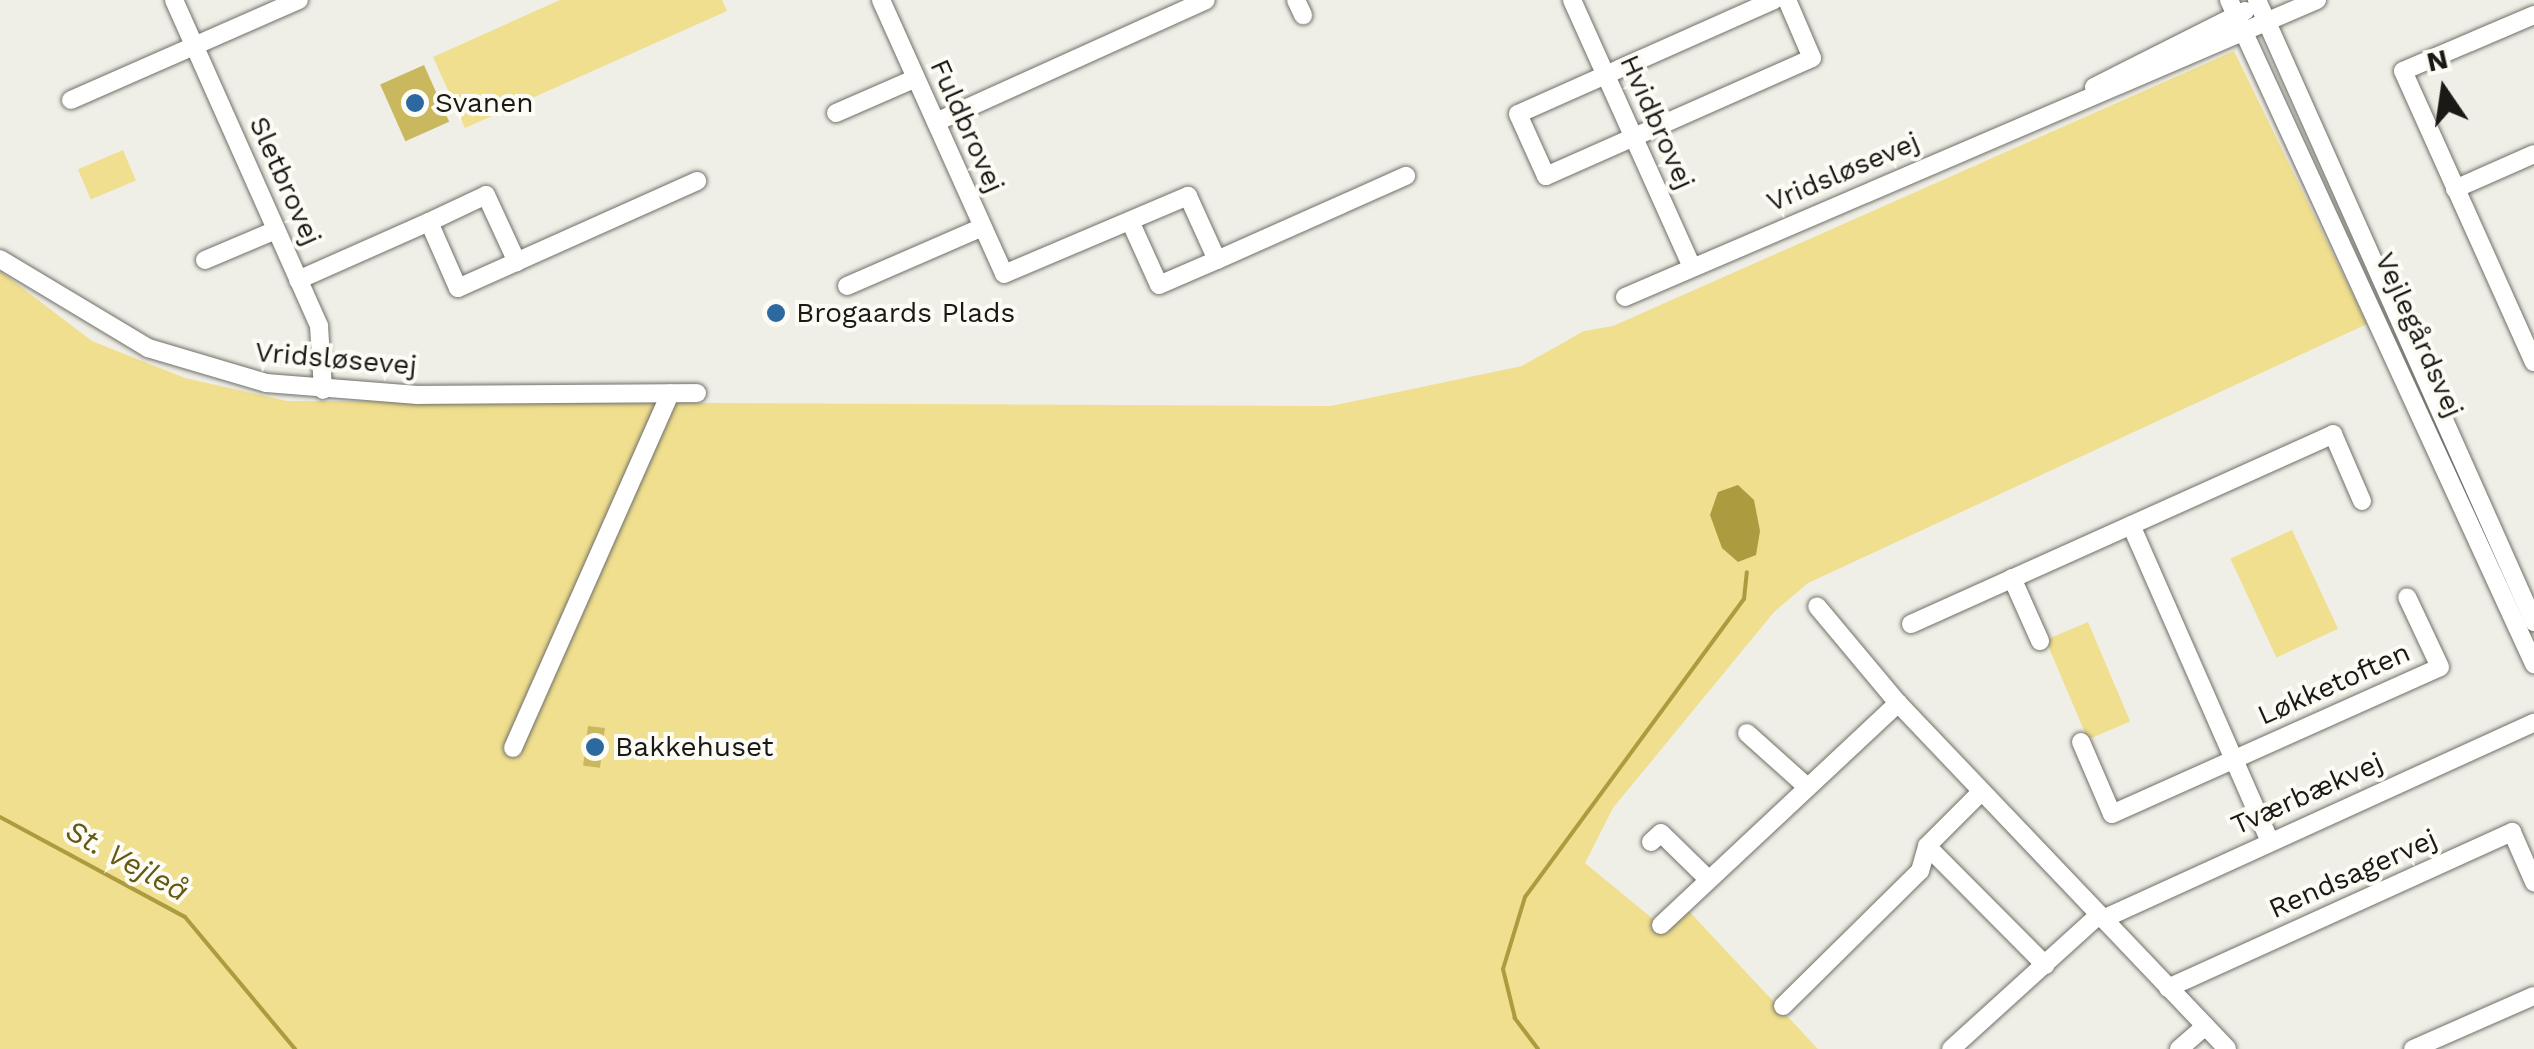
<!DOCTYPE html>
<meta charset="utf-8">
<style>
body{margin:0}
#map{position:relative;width:2534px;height:1049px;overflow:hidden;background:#f0efe7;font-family:"Work Sans",sans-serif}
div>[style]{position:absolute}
.green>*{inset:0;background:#efdf8e;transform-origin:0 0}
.water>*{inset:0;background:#ad9b40}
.stream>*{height:4px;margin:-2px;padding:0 2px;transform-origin:2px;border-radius:2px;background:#ad9b40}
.building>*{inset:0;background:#cab85f;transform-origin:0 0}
.roads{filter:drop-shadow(0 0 2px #706f68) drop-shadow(0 0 2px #706f68)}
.minor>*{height:18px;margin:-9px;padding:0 9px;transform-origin:9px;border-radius:9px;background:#fff}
.dots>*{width:28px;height:28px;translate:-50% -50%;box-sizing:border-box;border:5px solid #fdfcf4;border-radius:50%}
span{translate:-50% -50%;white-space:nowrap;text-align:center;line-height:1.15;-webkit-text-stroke:8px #fdfcf4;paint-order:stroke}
.poi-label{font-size:28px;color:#1a1916}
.left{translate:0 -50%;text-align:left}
.street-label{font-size:28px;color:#1a1916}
.water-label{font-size:30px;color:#645814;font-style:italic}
.north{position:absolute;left:2394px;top:40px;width:100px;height:100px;-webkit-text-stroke:8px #fdfcf4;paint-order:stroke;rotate:347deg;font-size:28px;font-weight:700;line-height:40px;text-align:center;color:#1a1916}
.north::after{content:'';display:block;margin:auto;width:35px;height:45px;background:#1a1916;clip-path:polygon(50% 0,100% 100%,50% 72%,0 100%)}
</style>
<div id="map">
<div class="green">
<i style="clip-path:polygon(560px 0,722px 0,727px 11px,465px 128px,433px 57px)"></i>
<i style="clip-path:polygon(2234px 51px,2367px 324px,1808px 583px,1774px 612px,1613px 808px,1585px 863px,1653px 919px,1685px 907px,1818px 1049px,0 1049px,0 271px,92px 341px,185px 378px,287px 401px,1331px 406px,1522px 366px,1584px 331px,1613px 326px)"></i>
<i style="left:123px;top:150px;width:33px;height:49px;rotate:67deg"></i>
<i style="left:2292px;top:530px;width:109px;height:68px;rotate:65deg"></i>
<i style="left:2088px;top:622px;width:108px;height:46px;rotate:67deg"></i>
</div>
<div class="water">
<i style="clip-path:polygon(1738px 485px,1754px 500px,1760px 531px,1756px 555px,1738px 562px,1722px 548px,1710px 515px,1718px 492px)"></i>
</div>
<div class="stream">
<i style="left:0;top:817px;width:210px;rotate:28.4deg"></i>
<i style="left:185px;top:917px;width:172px;rotate:50.2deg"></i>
<i style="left:1538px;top:1049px;width:39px;rotate:-127deg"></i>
<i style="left:1515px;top:1018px;width:50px;rotate:-103.8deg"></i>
<i style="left:1503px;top:969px;width:75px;rotate:-73deg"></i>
<i style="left:1525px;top:897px;width:370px;rotate:-53.7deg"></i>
<i style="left:1744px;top:599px;width:27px;rotate:-84deg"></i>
</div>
<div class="building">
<i style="left:424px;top:65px;width:62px;height:48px;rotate:66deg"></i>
<i style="left:588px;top:726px;width:17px;height:40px;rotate:7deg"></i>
</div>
<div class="roads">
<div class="minor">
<i style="left:174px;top:0;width:357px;rotate:66deg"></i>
<i style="left:319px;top:326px;width:64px;rotate:86.4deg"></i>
<i style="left:881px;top:0;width:300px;rotate:65.8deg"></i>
<i style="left:1004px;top:274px;width:200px;rotate:-23deg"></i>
<i style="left:1188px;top:196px;width:70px;rotate:65.6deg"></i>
<i style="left:1217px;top:260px;width:207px;rotate:-24deg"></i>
<i style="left:1296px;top:0;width:17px;rotate:65deg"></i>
<i style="left:1572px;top:0;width:293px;rotate:65.8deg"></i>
<i style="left:1774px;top:0;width:280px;rotate:156deg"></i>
<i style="left:1518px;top:114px;width:68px;rotate:65.7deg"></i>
<i style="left:1546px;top:176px;width:291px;rotate:-23.9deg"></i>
<i style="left:1812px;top:58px;width:63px;rotate:-113.3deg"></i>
<i style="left:2229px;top:0;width:731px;rotate:65.33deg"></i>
<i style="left:2257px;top:0;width:681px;rotate:65.99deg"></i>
<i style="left:2534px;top:15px;width:142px;rotate:156.9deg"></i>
<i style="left:2403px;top:71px;width:319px;rotate:65.8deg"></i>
<i style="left:2094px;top:87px;width:169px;rotate:-26.7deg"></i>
<i style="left:71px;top:100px;width:249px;rotate:-23.7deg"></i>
<i style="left:836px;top:113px;width:87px;rotate:-23.6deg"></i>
<i style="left:936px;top:122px;width:296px;rotate:-24.3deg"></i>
<i style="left:2455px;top:189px;width:86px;rotate:-23.9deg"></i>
<i style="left:1130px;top:221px;width:70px;rotate:65.6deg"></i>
<i style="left:1159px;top:285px;width:63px;rotate:-23.3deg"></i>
<i style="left:429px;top:222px;width:63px;rotate:-25.3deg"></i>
<i style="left:486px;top:195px;width:74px;rotate:65.2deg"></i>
<i style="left:0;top:259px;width:173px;rotate:31deg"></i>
<i style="left:148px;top:348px;width:123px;rotate:16.5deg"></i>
<i style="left:266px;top:383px;width:152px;rotate:4.5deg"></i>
<i style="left:418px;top:395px;width:279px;rotate:-0.4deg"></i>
<i style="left:205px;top:260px;width:77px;rotate:-22.9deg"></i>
<i style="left:298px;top:280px;width:143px;rotate:-23.9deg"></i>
<i style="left:429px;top:222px;width:72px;rotate:66.3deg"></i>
<i style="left:458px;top:288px;width:262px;rotate:-24.1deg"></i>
<i style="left:847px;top:286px;width:148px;rotate:-23.5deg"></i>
<i style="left:1625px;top:297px;width:753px;rotate:-23.23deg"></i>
<i style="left:2131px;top:525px;width:345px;rotate:66.3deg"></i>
<i style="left:2012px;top:578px;width:69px;rotate:66deg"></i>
<i style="left:1911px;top:624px;width:463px;rotate:-24.2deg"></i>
<i style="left:2333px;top:434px;width:73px;rotate:66.6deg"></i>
<i style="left:1898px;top:703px;width:477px;rotate:46.4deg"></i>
<i style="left:1747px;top:733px;width:79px;rotate:41.9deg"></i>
<i style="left:2081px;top:742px;width:78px;rotate:66.7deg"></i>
<i style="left:2112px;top:814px;width:359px;rotate:-24.1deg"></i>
<i style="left:2440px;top:667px;width:77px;rotate:-115.2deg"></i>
<i style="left:513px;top:748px;width:388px;rotate:-66.1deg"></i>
<i style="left:1651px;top:842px;width:13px;rotate:-42deg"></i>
<i style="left:1661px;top:833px;width:64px;rotate:44.4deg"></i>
<i style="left:1927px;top:846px;width:168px;rotate:45.2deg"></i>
<i style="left:2103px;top:919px;width:473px;rotate:-24.5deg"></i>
<i style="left:1661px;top:925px;width:325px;rotate:-43.1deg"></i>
<i style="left:1898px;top:703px;width:126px;rotate:-129.9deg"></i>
<i style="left:2168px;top:988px;width:378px;rotate:-24.4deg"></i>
<i style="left:2512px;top:832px;width:55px;rotate:66.3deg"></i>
<i style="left:1783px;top:1006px;width:192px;rotate:-44.6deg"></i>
<i style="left:1920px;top:871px;width:26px;rotate:-74deg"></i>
<i style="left:1927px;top:846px;width:76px;rotate:-45deg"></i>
<i style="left:1951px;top:1049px;width:200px;rotate:-42.2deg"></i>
<i style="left:2179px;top:1049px;width:35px;rotate:-41deg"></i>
<i style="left:2413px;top:1049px;width:132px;rotate:-23.7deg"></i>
</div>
</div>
<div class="dots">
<i style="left:415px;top:103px;background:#2b69a0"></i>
<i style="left:776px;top:313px;background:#2b69a0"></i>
<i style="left:595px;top:747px;background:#2b69a0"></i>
</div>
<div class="poi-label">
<span class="left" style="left:435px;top:103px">Svanen</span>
<span class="left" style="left:796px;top:313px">Brogaards Plads</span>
<span class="left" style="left:615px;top:747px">Bakkehuset</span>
</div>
<div class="street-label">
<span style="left:1657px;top:122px;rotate:66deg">Hvidbrovej</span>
<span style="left:967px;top:126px;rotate:66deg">Fuldbrovej</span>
<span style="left:1843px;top:172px;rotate:-23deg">Vridsløsevej</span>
<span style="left:285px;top:181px;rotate:66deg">Sletbrovej</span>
<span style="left:2419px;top:335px;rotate:66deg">Vejlegårdsvej</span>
<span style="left:336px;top:359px;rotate:5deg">Vridsløsevej</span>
<span style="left:2334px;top:684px;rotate:-24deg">Løkketoften</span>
<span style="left:2307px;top:794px;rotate:-24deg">Tværbækvej</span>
<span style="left:2353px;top:874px;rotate:-24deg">Rendsagervej</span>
</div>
<div class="water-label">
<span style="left:127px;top:861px;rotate:29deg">St. Vejleå</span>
</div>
<div class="north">N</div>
</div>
